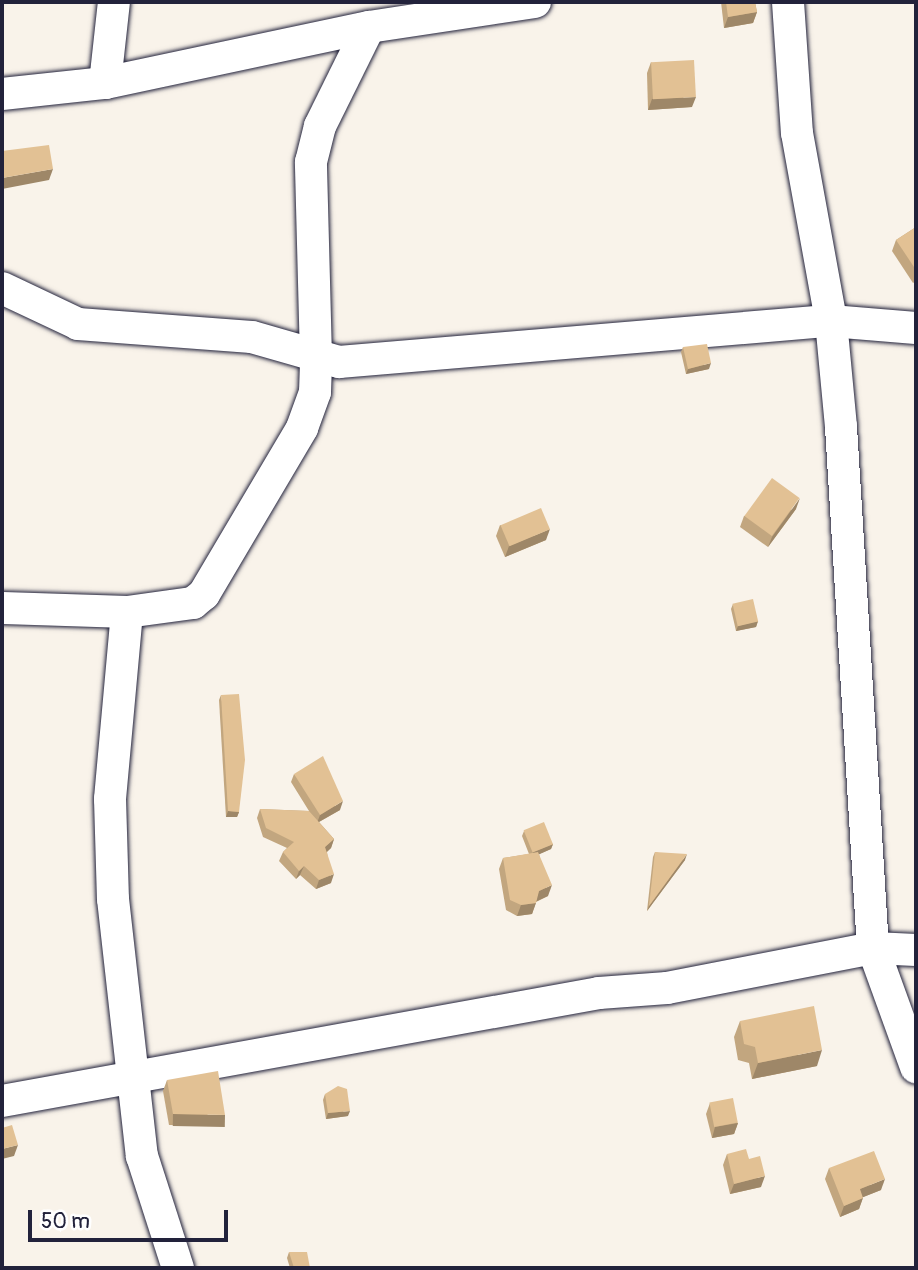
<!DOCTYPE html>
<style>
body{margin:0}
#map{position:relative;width:918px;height:1270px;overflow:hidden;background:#f9f3ea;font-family:Pangolin,sans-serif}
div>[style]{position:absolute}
.roads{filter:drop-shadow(0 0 2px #22223b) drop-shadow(0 0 2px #22223b)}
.minor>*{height:32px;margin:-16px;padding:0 16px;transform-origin:16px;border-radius:16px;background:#fff}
.wall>*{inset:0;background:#c2a67f}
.shaded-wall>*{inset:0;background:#9e8768;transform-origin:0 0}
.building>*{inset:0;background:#e2c194;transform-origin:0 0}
span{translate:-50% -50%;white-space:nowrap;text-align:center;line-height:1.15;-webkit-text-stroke:5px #fff;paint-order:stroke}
.frame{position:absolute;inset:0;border:4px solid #22223b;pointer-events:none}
.scale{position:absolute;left:28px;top:1210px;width:200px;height:32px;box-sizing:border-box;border:4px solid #22223b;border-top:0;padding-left:9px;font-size:21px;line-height:24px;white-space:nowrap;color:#22223b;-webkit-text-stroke:5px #fff;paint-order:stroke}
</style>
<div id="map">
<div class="roads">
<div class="minor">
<i style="left:788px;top:2px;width:131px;rotate:86.1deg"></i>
<i style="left:797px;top:133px;width:191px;rotate:79.7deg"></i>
<i style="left:831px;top:321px;width:106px;rotate:84.6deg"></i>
<i style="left:841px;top:427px;width:522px;rotate:86.49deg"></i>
<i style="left:873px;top:948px;width:127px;rotate:70.1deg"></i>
<i style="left:105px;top:83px;width:81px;rotate:-83.7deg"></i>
<i style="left:2px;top:94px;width:104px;rotate:-6.1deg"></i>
<i style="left:105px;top:83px;width:270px;rotate:-12deg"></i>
<i style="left:369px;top:27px;width:168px;rotate:-8.6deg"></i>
<i style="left:2px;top:288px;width:84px;rotate:25.3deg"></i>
<i style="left:78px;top:324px;width:174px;rotate:4.3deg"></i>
<i style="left:252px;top:337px;width:91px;rotate:16deg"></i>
<i style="left:339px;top:362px;width:494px;rotate:-4.8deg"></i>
<i style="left:831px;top:321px;width:85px;rotate:4.7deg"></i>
<i style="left:2px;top:608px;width:125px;rotate:1.8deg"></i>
<i style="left:127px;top:612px;width:188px;rotate:95.2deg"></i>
<i style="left:110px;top:799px;width:100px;rotate:88.3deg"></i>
<i style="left:113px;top:899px;width:259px;rotate:83.6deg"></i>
<i style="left:142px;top:1156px;width:118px;rotate:72.2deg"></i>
<i style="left:127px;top:612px;width:67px;rotate:-7.8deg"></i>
<i style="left:193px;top:603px;width:14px;rotate:-39deg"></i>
<i style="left:204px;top:594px;width:193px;rotate:-59.4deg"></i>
<i style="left:302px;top:428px;width:38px;rotate:-70deg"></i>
<i style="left:315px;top:392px;width:34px;rotate:-88deg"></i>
<i style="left:316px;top:358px;width:196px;rotate:-91.5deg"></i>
<i style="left:311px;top:162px;width:37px;rotate:-76deg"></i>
<i style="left:320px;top:126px;width:110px;rotate:-63.7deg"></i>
<i style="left:2px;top:1101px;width:607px;rotate:-10.25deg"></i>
<i style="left:599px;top:993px;width:68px;rotate:-4.2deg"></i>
<i style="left:667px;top:988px;width:210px;rotate:-11deg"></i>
<i style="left:873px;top:948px;width:43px;rotate:2.7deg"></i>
</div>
</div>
<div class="wall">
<i style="clip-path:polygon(721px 2px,755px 2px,757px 12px,753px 23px,724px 28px)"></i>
<i style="clip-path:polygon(651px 62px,692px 107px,648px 110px,647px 73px)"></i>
<i style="clip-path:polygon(916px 227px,916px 281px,913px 283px,892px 251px,896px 240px)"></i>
<i style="clip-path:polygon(683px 347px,709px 369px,686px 374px,681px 352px)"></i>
<i style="clip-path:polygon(796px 509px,768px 547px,740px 527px,744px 516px)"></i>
<i style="clip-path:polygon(500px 525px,546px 540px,505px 557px,496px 536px)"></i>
<i style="clip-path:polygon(733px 604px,758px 621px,756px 627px,736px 631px,731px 609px)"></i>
<i style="clip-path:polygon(221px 695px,239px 812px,237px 817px,226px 817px,219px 700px)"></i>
<i style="clip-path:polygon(294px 774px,340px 810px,319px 822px,334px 839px,331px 848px,327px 852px,331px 883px,316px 889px,300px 875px,296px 879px,279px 861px,283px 852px,287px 848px,263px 837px,257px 818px,260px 809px,309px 811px,291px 782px)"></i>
<i style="clip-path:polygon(524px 831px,553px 844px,551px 849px,539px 854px,548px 896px,536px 902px,532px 914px,517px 916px,506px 910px,499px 869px,503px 858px,529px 854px,522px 836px)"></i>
<i style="clip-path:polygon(655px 852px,685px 860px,647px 911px,653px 857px)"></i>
<i style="clip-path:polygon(740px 1021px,817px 1066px,752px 1079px,749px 1063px,738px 1060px,734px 1037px)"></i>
<i style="clip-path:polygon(167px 1080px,221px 1126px,169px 1125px,163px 1091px)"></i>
<i style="clip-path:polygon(325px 1094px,348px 1116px,326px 1119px,323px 1100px)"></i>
<i style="clip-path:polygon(710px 1103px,738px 1123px,734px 1134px,712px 1138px,706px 1114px)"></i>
<i style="clip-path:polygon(727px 1154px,749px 1159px,761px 1187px,730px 1194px,723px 1165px)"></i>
<i style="clip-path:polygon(829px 1168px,881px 1190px,863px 1197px,859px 1209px,840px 1217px,825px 1179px)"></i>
<i style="clip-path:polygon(289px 1252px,310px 1268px,290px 1268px,287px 1258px)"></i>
</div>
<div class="shaded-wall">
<i style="clip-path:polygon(757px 12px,753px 23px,724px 28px,728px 17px)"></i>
<i style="clip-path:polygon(696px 97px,692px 107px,648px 110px,652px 99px)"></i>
<i style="clip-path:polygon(53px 169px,49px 180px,2px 189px,2px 178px)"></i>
<i style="clip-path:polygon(711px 363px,709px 369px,686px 374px,688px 369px)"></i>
<i style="clip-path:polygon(800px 498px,796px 509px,768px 547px,772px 537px)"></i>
<i style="clip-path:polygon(550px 529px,546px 540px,505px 557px,509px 546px)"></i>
<i style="clip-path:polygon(758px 621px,756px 627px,736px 631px,738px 626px)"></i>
<i style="clip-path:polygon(343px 801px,340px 810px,317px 823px,320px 815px)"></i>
<i style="clip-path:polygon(228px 811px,239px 812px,237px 817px,226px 817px)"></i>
<i style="clip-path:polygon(334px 839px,331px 848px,322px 856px,325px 847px)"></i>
<i style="clip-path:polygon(553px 844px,551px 849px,531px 858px,533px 852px)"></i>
<i style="clip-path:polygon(687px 854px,685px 860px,647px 911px,649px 906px)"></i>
<i style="clip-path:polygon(304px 866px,300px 875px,296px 879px,299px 871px)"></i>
<i style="clip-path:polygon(334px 874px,331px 883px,316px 889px,319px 880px)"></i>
<i style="clip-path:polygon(552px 885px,548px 896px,535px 902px,539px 891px)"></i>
<i style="clip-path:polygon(536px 903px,532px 914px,517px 916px,521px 905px)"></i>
<i style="clip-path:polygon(822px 1050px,817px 1066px,752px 1079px,758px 1063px)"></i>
<i style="clip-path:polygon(350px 1111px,348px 1116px,326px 1119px,328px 1113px)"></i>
<i style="left:173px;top:1114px;width:52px;height:12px;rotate:1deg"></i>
<i style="clip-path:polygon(738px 1123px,734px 1134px,712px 1138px,715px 1127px)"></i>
<i style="clip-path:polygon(18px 1145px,14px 1156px,2px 1159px,2px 1149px)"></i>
<i style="clip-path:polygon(765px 1176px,761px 1187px,730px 1194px,734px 1184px)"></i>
<i style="clip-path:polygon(885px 1179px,881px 1190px,856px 1200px,860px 1189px)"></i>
<i style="clip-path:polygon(863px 1198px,859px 1209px,840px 1217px,844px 1206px)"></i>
</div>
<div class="building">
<i style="clip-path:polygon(726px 2px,755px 2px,757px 12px,728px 17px)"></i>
<i style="left:694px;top:60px;width:37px;height:43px;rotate:87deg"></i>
<i style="clip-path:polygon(49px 145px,53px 169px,2px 178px,2px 151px)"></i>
<i style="clip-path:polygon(916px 227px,916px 270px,896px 240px)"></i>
<i style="clip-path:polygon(707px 344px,711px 363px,688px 369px,683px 347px)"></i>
<i style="left:772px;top:478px;width:34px;height:47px;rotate:36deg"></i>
<i style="left:541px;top:508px;width:23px;height:44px;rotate:67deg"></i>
<i style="left:753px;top:599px;width:23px;height:21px;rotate:77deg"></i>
<i style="clip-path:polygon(239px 694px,245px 760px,239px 812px,228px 811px,221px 695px)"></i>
<i style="clip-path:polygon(323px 756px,343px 801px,320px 815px,294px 774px)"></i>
<i style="clip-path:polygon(260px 809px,309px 811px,334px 839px,325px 847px,334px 874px,319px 880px,304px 866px,299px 871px,283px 852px,294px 842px,266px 828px)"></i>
<i style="left:544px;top:822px;width:24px;height:22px;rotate:68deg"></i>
<i style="clip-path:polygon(538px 852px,552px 885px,539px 891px,536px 903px,521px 905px,510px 900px,503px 858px)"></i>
<i style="clip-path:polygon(655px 852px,687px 854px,649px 906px)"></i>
<i style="clip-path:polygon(814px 1006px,822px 1050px,758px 1063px,755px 1047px,744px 1044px,740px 1021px)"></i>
<i style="clip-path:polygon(218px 1071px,225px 1115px,173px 1114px,167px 1080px)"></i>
<i style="clip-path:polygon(338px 1086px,347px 1089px,350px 1111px,328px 1113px,325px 1094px)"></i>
<i style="left:733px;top:1098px;width:25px;height:24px;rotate:79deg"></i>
<i style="clip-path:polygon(12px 1125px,18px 1145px,2px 1149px,2px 1128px)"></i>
<i style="clip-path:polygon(746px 1149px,749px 1159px,760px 1156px,765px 1176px,734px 1184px,727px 1154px)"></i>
<i style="clip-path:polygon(874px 1151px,885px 1179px,860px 1189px,863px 1198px,844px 1206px,829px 1168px)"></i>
<i style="clip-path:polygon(289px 1252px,307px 1252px,310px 1268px,294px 1268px)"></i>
</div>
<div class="frame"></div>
<div class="scale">50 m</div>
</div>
